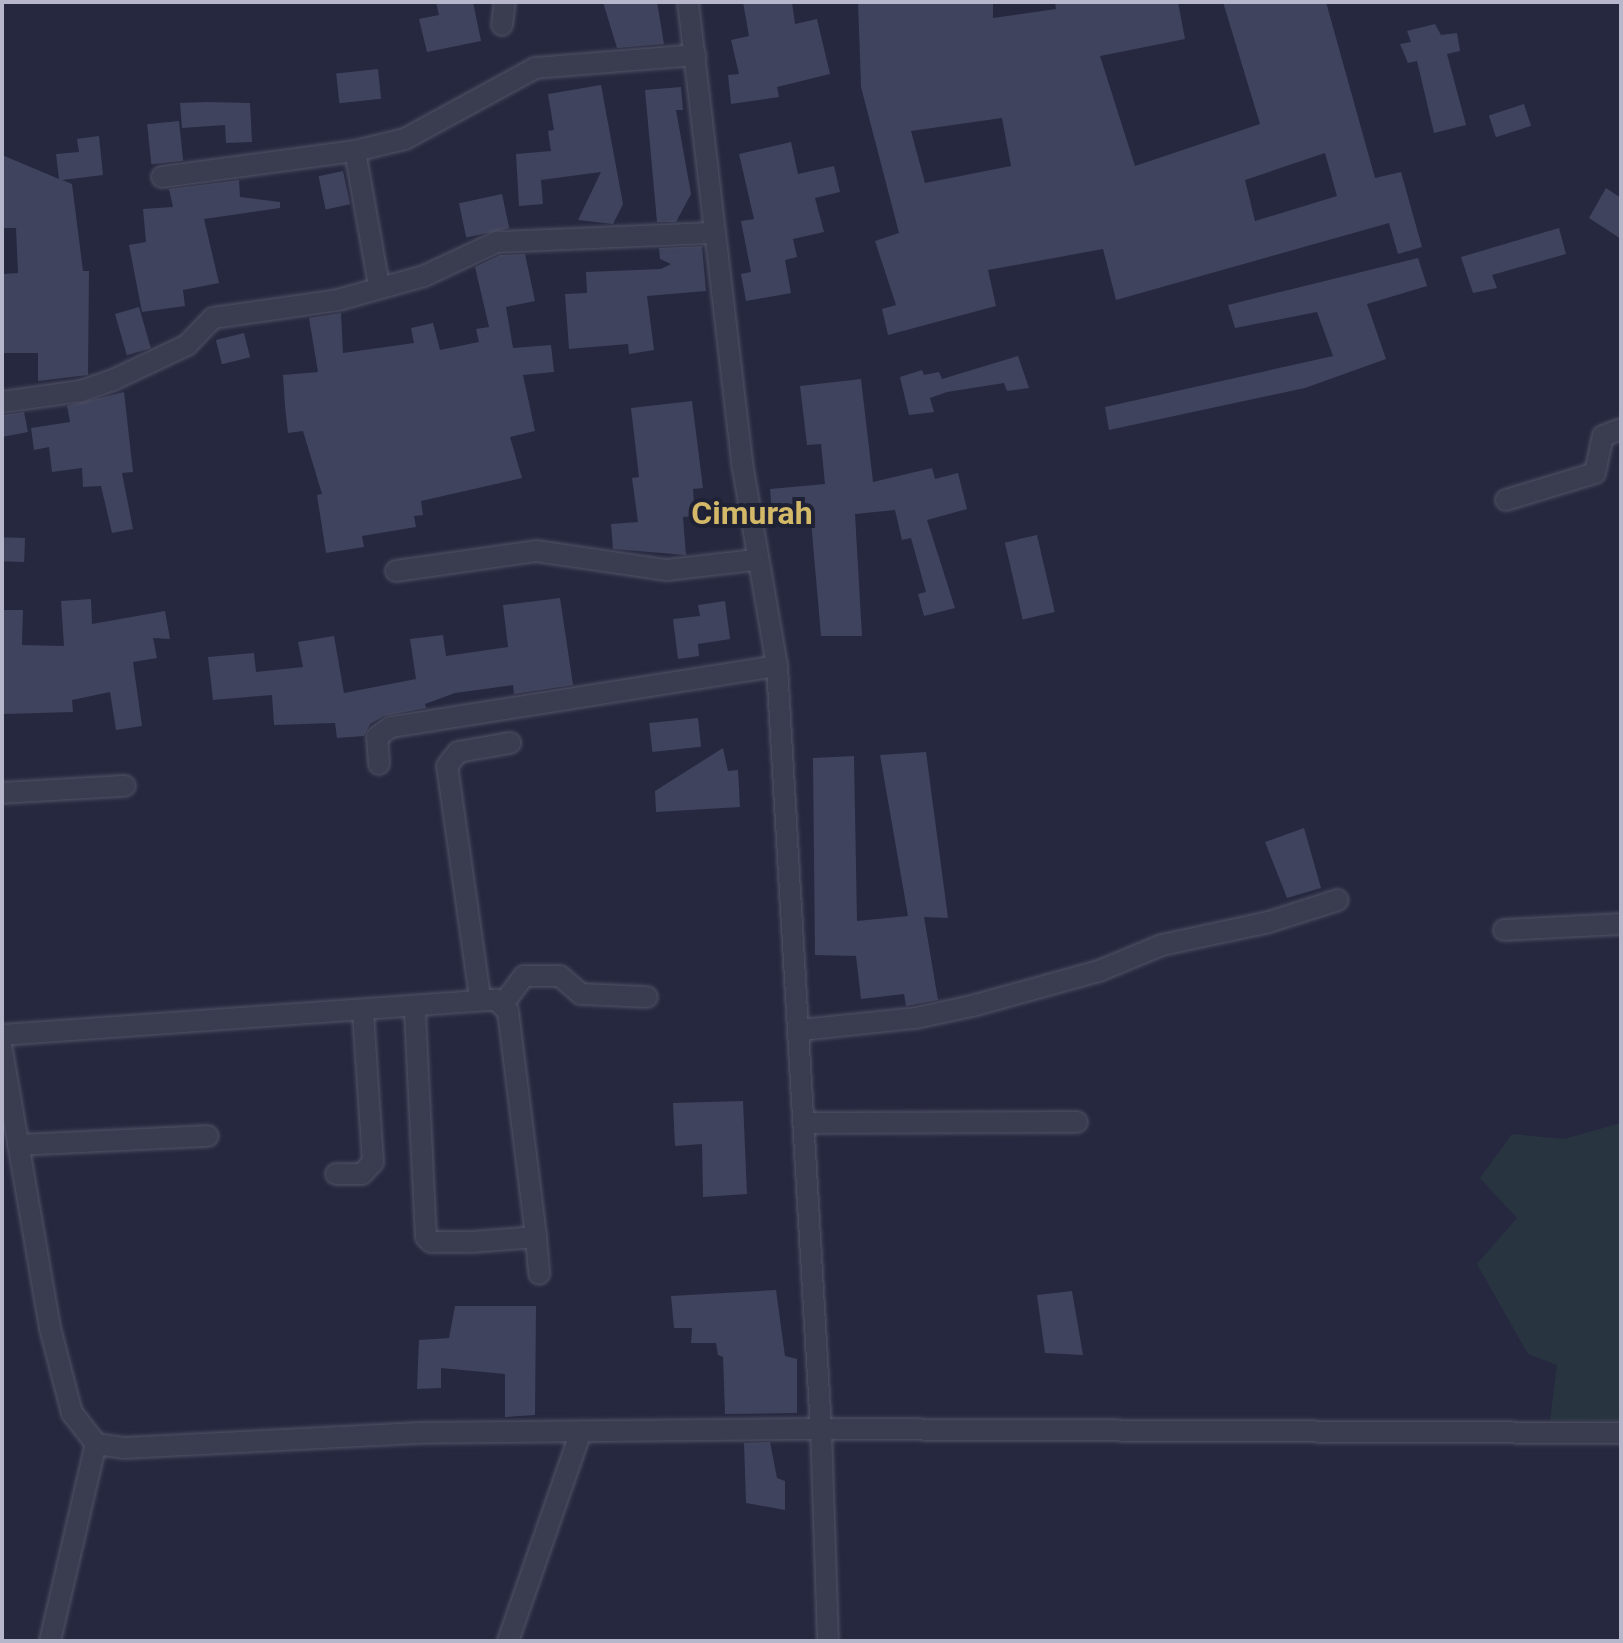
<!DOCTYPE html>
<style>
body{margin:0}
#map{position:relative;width:1623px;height:1643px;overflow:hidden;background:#26283f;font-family:Roboto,sans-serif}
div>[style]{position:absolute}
.green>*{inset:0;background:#283540}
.building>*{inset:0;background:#40435d;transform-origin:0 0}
.roads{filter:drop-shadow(0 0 2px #525467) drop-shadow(0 0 2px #525467)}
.minor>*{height:20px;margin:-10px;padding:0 10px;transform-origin:10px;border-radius:10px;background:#3a3c4f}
span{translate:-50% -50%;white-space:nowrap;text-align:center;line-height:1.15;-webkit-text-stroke:8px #1f2134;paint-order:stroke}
.quarter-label{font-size:32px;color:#d3b968;font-weight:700}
.frame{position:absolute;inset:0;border:4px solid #b6b7ca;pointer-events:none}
</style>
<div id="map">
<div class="green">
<i style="clip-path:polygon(1621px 1123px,1621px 1421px,1550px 1420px,1557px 1365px,1528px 1354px,1477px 1264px,1517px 1218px,1480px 1178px,1512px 1134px,1564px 1139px)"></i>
</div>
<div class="building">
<i style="clip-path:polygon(436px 2px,473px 2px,481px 41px,427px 52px,419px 19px,439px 15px)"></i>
<i style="clip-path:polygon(603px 2px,657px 2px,664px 44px,617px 48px)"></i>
<i style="clip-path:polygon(743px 2px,792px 2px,795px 24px,817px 19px,830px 74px,777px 87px,779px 97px,731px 104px,728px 75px,739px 74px,731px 40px,749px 36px)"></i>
<i style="clip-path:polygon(evenodd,858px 2px,993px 2px,993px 18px,1056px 9px,1055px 2px,1178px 2px,1185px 39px,1100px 56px,1135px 166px,1260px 124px,1223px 2px,1326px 2px,1375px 178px,1401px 172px,1422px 247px,1398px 254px,1389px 223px,1116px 300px,1103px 249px,988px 270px,996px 306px,888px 335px,882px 309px,896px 305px,875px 241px,899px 233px,861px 87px,858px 2px,1002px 118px,1011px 166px,925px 183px,911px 131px,1002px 118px,858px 2px,1325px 153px,1337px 196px,1255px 221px,1245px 180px,1325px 153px)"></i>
<i style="clip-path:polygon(1435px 24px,1441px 35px,1457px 33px,1460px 51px,1447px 54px,1466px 125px,1434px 133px,1417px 61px,1408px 63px,1400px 44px,1411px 42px,1407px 31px)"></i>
<i style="left:378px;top:69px;width:30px;height:42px;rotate:84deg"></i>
<i style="clip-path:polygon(601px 85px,623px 204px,613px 224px,578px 220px,601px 172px,541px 180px,543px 204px,519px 206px,516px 154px,551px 151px,548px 131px,554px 130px,548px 94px)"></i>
<i style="clip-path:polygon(681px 87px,683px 110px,676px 110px,691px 194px,676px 222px,657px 222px,645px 90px)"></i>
<i style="clip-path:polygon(207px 102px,250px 103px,252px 142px,226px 143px,225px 125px,182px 128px,180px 103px)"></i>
<i style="left:1524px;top:104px;width:23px;height:37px;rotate:72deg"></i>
<i style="left:179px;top:121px;width:40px;height:32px;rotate:84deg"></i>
<i style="clip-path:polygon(99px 136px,103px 175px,62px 180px,72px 184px,83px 271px,89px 271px,88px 375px,38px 381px,38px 353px,2px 353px,3px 274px,18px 273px,16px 228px,2px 228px,2px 155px,59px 179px,56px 154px,79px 152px,77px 139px)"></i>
<i style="clip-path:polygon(791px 142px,798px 174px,834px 166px,840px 192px,815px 198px,824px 232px,793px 239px,797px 257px,785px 260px,791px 293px,746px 301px,741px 274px,751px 272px,741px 221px,754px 219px,739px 154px)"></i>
<i style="left:343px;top:171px;width:34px;height:25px;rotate:78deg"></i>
<i style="clip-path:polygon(239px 180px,240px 197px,280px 202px,280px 208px,204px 219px,219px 283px,183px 290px,185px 306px,142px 312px,129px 245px,146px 242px,143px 209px,173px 207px,169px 189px)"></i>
<i style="clip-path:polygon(1606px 188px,1621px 198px,1621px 239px,1589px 218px)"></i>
<i style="left:502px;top:194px;width:35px;height:44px;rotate:78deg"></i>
<i style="clip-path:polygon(1559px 228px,1566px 254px,1492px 275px,1497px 288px,1473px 293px,1461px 257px)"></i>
<i style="clip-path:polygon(702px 246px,706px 291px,647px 296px,654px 350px,629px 354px,628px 344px,569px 349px,565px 294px,587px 293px,586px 272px,661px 269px,671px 264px,660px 259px,659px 248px)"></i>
<i style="clip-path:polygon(525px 254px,535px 301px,506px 307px,513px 348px,551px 345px,554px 372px,523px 375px,535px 431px,510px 437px,522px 478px,421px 501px,423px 515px,414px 516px,416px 527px,362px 536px,364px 547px,326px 553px,317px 495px,322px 494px,303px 431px,288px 433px,285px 406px,283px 375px,318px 372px,309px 318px,341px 313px,343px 353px,414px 343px,411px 328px,433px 323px,440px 350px,479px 342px,476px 329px,489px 327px,475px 267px,500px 255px)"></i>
<i style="clip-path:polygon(1418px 258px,1427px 286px,1367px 304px,1386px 359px,1305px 388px,1109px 430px,1105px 407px,1333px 356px,1317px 312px,1235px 328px,1228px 305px)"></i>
<i style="left:139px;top:307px;width:43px;height:25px;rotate:74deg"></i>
<i style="left:244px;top:333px;width:25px;height:29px;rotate:76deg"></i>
<i style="clip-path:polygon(1018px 356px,1029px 388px,1007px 391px,1004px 383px,947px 392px,930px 398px,934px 412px,909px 415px,900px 377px,922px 370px,924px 375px,939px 372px,942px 379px)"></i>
<i style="clip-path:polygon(861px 379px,873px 482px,932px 468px,935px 479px,958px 473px,967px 509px,927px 520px,955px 608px,924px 616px,918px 594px,926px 592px,911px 538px,902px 540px,895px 510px,855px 514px,862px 636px,821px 636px,811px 521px,773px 524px,770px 489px,825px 484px,821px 444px,807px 445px,800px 386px)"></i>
<i style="clip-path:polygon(124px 392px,133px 472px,122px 473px,133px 529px,112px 533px,101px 486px,83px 487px,82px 468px,52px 472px,49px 447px,34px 450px,31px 428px,70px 422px,67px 406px)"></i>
<i style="clip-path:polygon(692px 401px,703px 488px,693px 489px,695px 516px,683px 517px,686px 555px,613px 549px,611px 524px,638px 522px,632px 478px,639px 477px,631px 408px)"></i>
<i style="clip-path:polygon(24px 412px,28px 432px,2px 437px,2px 415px)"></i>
<i style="left:1037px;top:535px;width:79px;height:33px;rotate:77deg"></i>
<i style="left:25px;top:538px;width:24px;height:23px;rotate:92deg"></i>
<i style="clip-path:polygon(560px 598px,573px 685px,514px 694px,513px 685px,455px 693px,425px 704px,426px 708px,384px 716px,370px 724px,364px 736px,337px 738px,335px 723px,274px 725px,272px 695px,213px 700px,208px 657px,254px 653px,256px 672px,303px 667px,298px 642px,334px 636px,344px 693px,416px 679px,410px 639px,443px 635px,446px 656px,508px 647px,503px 605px)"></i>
<i style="clip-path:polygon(91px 599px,92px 624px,165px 611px,170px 639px,153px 638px,157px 658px,133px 662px,142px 726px,116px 730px,110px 692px,72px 700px,73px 712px,2px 714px,2px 610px,23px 610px,22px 645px,64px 646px,61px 601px)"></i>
<i style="clip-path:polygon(725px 601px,730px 639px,698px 644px,699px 656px,678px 659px,673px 619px,700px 616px,698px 605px)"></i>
<i style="left:698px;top:718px;width:29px;height:49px;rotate:84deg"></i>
<i style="clip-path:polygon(723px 748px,728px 771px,738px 770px,740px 807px,656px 812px,655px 791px)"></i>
<i style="clip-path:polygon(926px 752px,948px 918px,924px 917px,938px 1000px,906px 1006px,904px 994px,861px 999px,856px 956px,815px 955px,813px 758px,854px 756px,857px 921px,908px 916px,880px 755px)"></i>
<i style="clip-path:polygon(1304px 828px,1321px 888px,1287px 898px,1265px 842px)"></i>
<i style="clip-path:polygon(743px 1101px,747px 1194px,703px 1197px,702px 1144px,675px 1146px,673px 1103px)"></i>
<i style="clip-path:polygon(776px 1290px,785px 1356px,797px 1359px,797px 1413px,725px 1414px,723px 1357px,718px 1355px,716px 1343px,691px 1343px,692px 1328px,674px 1328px,671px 1296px)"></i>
<i style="clip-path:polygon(1072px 1291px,1083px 1355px,1045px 1353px,1037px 1295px)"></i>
<i style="clip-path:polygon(455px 1306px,536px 1306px,535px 1415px,505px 1417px,505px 1374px,441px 1368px,441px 1388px,417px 1389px,419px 1340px,449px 1338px)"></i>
<i style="clip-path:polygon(770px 1442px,777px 1478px,785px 1481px,785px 1510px,746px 1503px,744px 1443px)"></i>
</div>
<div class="roads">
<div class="minor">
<i style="left:688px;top:2px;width:464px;rotate:83.3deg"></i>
<i style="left:742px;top:463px;width:206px;rotate:80.2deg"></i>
<i style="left:777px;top:666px;width:764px;rotate:86.7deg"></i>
<i style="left:821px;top:1429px;width:800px;rotate:0.29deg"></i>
<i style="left:502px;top:25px;width:23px;rotate:-83deg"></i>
<i style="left:355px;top:151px;width:137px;rotate:79.9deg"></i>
<i style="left:162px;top:177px;width:195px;rotate:-7.7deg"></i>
<i style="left:355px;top:151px;width:51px;rotate:-13.5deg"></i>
<i style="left:405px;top:139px;width:148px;rotate:-28.6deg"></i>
<i style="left:535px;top:68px;width:161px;rotate:-4.6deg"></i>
<i style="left:2px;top:402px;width:80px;rotate:-7.9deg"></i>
<i style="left:81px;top:391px;width:34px;rotate:-19deg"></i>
<i style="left:113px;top:380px;width:82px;rotate:-25.3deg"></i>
<i style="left:187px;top:345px;width:37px;rotate:-46deg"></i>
<i style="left:213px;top:318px;width:126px;rotate:-8.2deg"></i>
<i style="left:338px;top:300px;width:89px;rotate:-15.6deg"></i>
<i style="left:424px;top:276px;width:81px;rotate:-25deg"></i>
<i style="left:497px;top:242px;width:216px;rotate:-2.4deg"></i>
<i style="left:1506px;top:500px;width:93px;rotate:-16.9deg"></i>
<i style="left:1595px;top:473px;width:38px;rotate:-78deg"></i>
<i style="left:1603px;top:436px;width:19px;rotate:-21deg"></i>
<i style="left:396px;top:571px;width:141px;rotate:-8.1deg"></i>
<i style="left:536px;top:551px;width:132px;rotate:8.3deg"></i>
<i style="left:667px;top:570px;width:89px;rotate:-6.5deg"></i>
<i style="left:379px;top:764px;width:27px;rotate:-94deg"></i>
<i style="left:377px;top:737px;width:17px;rotate:-36deg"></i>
<i style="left:391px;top:727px;width:391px;rotate:-9deg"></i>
<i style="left:2px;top:793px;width:123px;rotate:-3.3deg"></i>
<i style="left:1504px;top:930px;width:117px;rotate:-2.9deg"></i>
<i style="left:480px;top:997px;width:233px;rotate:-98.1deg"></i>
<i style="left:447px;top:766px;width:18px;rotate:-52deg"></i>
<i style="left:458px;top:752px;width:53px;rotate:-9.8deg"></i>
<i style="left:503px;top:1004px;width:35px;rotate:-53deg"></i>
<i style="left:524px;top:976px;width:36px"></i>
<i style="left:560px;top:976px;width:28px;rotate:41deg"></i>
<i style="left:581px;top:994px;width:66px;rotate:2.6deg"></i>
<i style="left:801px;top:1030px;width:116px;rotate:-6deg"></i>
<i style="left:916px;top:1018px;width:57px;rotate:-12.1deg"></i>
<i style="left:972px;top:1006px;width:132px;rotate:-15.4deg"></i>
<i style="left:1099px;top:971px;width:68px;rotate:-22.4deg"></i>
<i style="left:1162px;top:945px;width:109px;rotate:-12.1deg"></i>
<i style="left:1269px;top:922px;width:72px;rotate:-17.7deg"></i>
<i style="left:2px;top:1035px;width:495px;rotate:-4.1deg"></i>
<i style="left:496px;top:1000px;width:16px;rotate:43deg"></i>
<i style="left:508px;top:1011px;width:228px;rotate:82.9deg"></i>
<i style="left:536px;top:1237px;width:64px;rotate:175.5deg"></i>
<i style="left:472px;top:1242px;width:41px;rotate:180deg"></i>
<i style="left:431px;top:1242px;width:7px;rotate:-135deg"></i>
<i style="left:426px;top:1237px;width:229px;rotate:-92.8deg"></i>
<i style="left:2px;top:1050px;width:282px;rotate:80.2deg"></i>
<i style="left:50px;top:1328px;width:88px;rotate:75.5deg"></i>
<i style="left:72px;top:1413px;width:39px;rotate:52deg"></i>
<i style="left:96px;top:1444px;width:28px;rotate:8deg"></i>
<i style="left:124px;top:1448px;width:295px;rotate:-2.9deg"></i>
<i style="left:419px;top:1433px;width:402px;rotate:-0.6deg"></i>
<i style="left:821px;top:1429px;width:212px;rotate:88.1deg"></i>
<i style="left:806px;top:1123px;width:271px;rotate:-0.2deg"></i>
<i style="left:18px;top:1145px;width:190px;rotate:-2.7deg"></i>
<i style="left:336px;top:1174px;width:26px"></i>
<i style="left:362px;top:1174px;width:16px;rotate:-47deg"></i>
<i style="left:373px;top:1162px;width:150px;rotate:-93.8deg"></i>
<i style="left:536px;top:1237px;width:37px;rotate:85deg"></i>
<i style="left:50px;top:1641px;width:202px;rotate:-76.9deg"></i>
<i style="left:508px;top:1641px;width:222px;rotate:-70.8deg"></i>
</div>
</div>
<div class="quarter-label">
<span style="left:752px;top:513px">Cimurah</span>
</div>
<div class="frame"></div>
</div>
